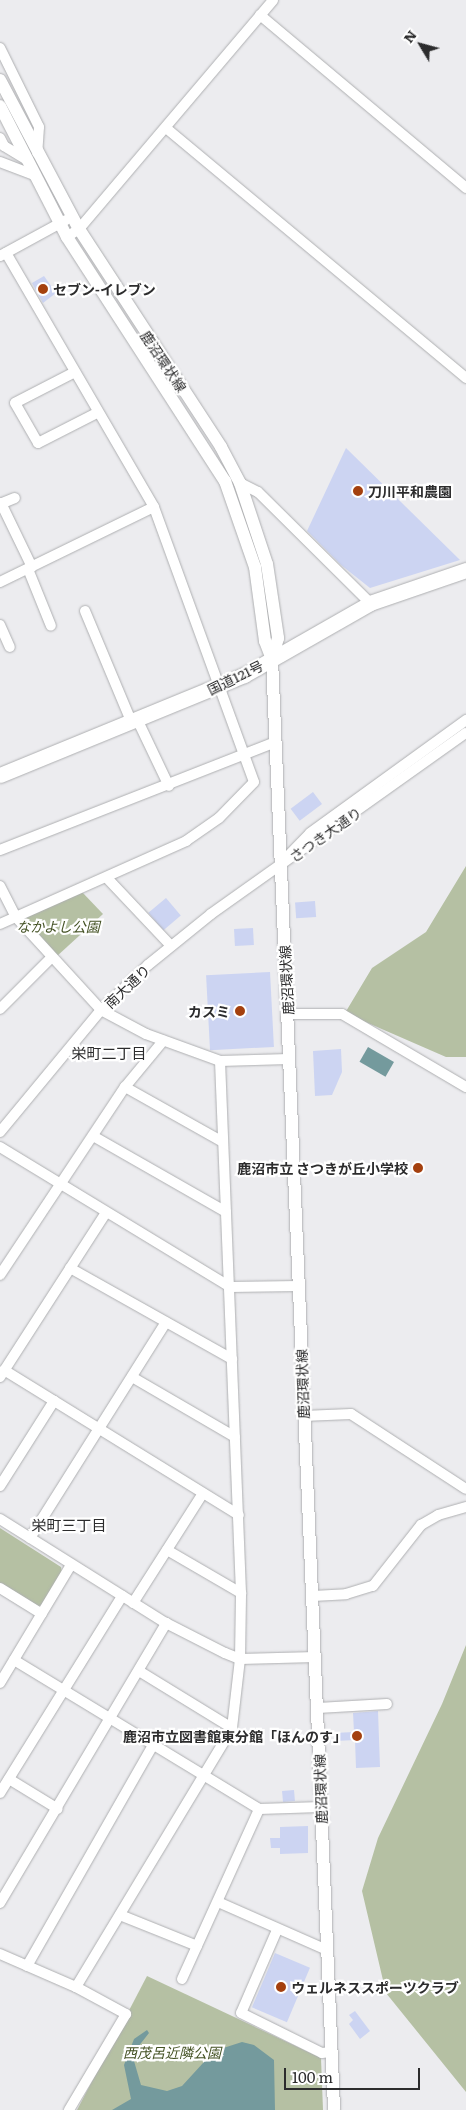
<!DOCTYPE html>
<meta charset="utf-8">
<style>
body{margin:0}
#map{position:relative;width:466px;height:2110px;overflow:hidden;background:#ececef;font-family:Literata,"Noto Sans JP",serif}
div>[style]{position:absolute}
.green>*{inset:0;background:#b5c0a3}
.water>*{inset:0;background:#749a9d;transform-origin:0 0}
.building>*{inset:0;background:#ccd4f2;transform-origin:0 0}
.roads{filter:drop-shadow(0 0 1px #aeafb1) drop-shadow(0 0 1px #aeafb1)}
.minor>*{height:10px;margin:-5px;padding:0 5px;transform-origin:5px;border-radius:5px;background:#fff}
.major>*{height:12px;margin:-6px;padding:0 6px;transform-origin:6px;border-radius:6px;background:#fff}
.highway>*{height:15px;margin:-7.5px;padding:0 7.5px;transform-origin:7.5px;border-radius:7.5px;background:#fff}
.dots>*{width:14px;height:14px;translate:-50% -50%;box-sizing:border-box;border:2px solid #fff;border-radius:50%}
span{translate:-50% -50%;white-space:nowrap;text-align:center;line-height:1.15;-webkit-text-stroke:4.5px #fff;paint-order:stroke}
.poi-label{font-size:14px;color:#2c2c2d;font-weight:700}
.left{translate:0 -50%;text-align:left}
.right{translate:-100% -50%;text-align:right}
.street-label{font-size:14px;color:#2c2c2d}
.park-label{font-size:14px;color:#445224;font-style:italic}
.neighbourhood-label{font-size:15px;color:#2c2c2d}
.north{position:absolute;left:396px;top:20px;width:50px;height:50px;-webkit-text-stroke:4px #fff;paint-order:stroke;rotate:307deg;font-size:14px;font-weight:700;line-height:20px;text-align:center;color:#2c2c2d}
.north::after{content:'';display:block;margin:auto;width:18px;height:22px;background:#2c2c2d;clip-path:polygon(50% 0,100% 100%,50% 72%,0 100%)}
.scale{position:absolute;left:284px;top:2068px;width:136px;height:22px;box-sizing:border-box;border:2px solid #2c2c2d;border-top:0;padding-left:6px;font-size:15px;line-height:18px;white-space:nowrap;color:#2c2c2d;-webkit-text-stroke:4px #fff;paint-order:stroke}
</style>
<div id="map">
<div class="green">
<i style="clip-path:polygon(466px 866px,466px 1057px,446px 1057px,345px 1013px,372px 968px,426px 932px)"></i>
<i style="clip-path:polygon(82px 892px,103px 914px,56px 957px,26px 923px,27px 915px)"></i>
<i style="clip-path:polygon(0 1528px,61px 1567px,62px 1573px,42px 1605px,35px 1607px,0 1584px)"></i>
<i style="clip-path:polygon(466px 1645px,466px 2092px,386px 1993px,362px 1891px,378px 1838px,442px 1704px)"></i>
<i style="clip-path:polygon(147px 1976px,321px 2058px,323px 2110px,77px 2110px)"></i>
</div>
<div class="water">
<i style="left:368px;top:1047px;width:30px;height:17px;rotate:30deg"></i>
<i style="clip-path:polygon(147px 2030px,149px 2033px,138px 2047px,134px 2061px,141px 2085px,167px 2091px,182px 2086px,214px 2051px,242px 2042px,254px 2045px,274px 2060px,275px 2110px,112px 2110px,131px 2099px,124px 2065px,134px 2039px)"></i>
</div>
<div class="building">
<i style="clip-path:polygon(44px 276px,56px 293px,43px 303px,32px 283px)"></i>
<i style="clip-path:polygon(346px 448px,460px 560px,370px 588px,341px 565px,307px 531px)"></i>
<i style="left:313px;top:792px;width:15px;height:28px;rotate:53deg"></i>
<i style="left:166px;top:898px;width:23px;height:23px;rotate:50deg"></i>
<i style="left:315px;top:901px;width:16px;height:20px;rotate:86deg"></i>
<i style="left:253px;top:928px;width:17px;height:19px;rotate:87deg"></i>
<i style="left:270px;top:972px;width:75px;height:64px;rotate:87deg"></i>
<i style="clip-path:polygon(341px 1049px,342px 1072px,332px 1095px,315px 1096px,313px 1051px)"></i>
<i style="clip-path:polygon(378px 1711px,380px 1767px,356px 1768px,355px 1740px,335px 1741px,334px 1733px,354px 1732px,353px 1713px)"></i>
<i style="left:294px;top:1790px;width:11px;height:12px;rotate:85deg"></i>
<i style="clip-path:polygon(308px 1826px,308px 1853px,280px 1854px,280px 1848px,271px 1848px,270px 1838px,280px 1838px,280px 1827px)"></i>
<i style="left:275px;top:1953px;width:38px;height:59px;rotate:23deg"></i>
<i style="clip-path:polygon(355px 2011px,370px 2031px,360px 2039px,349px 2024px,353px 2020px,349px 2015px)"></i>
</div>
<div class="roads">
<div class="minor">
<i style="left:260px;top:15px;width:269px;rotate:40deg"></i>
<i style="left:0;top:48px;width:88px;rotate:63.7deg"></i>
<i style="left:39px;top:127px;width:26px;rotate:94deg"></i>
<i style="left:166px;top:128px;width:391px;rotate:39.8deg"></i>
<i style="left:0;top:138px;width:9px;rotate:63deg"></i>
<i style="left:4px;top:146px;width:26px;rotate:31deg"></i>
<i style="left:0;top:162px;width:36px;rotate:21deg"></i>
<i style="left:67px;top:237px;width:14px;rotate:-34deg"></i>
<i style="left:79px;top:229px;width:300px;rotate:-49.7deg"></i>
<i style="left:0;top:256px;width:75px;rotate:-28.6deg"></i>
<i style="left:73px;top:373px;width:65px;rotate:152.7deg"></i>
<i style="left:15px;top:403px;width:46px;rotate:60.1deg"></i>
<i style="left:38px;top:443px;width:66px;rotate:-27deg"></i>
<i style="left:240px;top:483px;width:20px;rotate:27deg"></i>
<i style="left:258px;top:492px;width:158px;rotate:44.7deg"></i>
<i style="left:1px;top:503px;width:71px;rotate:64.2deg"></i>
<i style="left:0;top:504px;width:16px;rotate:-22deg"></i>
<i style="left:28px;top:569px;width:61px;rotate:68deg"></i>
<i style="left:0;top:582px;width:171px;rotate:-26deg"></i>
<i style="left:85px;top:611px;width:119px;rotate:67.3deg"></i>
<i style="left:0;top:625px;width:24px;rotate:66deg"></i>
<i style="left:137px;top:719px;width:74px;rotate:64.5deg"></i>
<i style="left:0;top:850px;width:296px;rotate:-21.4deg"></i>
<i style="left:290px;top:854px;width:29px;rotate:-46deg"></i>
<i style="left:310px;top:833px;width:193px;rotate:-35.9deg"></i>
<i style="left:107px;top:878px;width:93px;rotate:46.7deg"></i>
<i style="left:0;top:886px;width:34px;rotate:63deg"></i>
<i style="left:15px;top:916px;width:127px;rotate:47.5deg"></i>
<i style="left:101px;top:1010px;width:51px;rotate:28.1deg"></i>
<i style="left:146px;top:1034px;width:79px;rotate:20deg"></i>
<i style="left:220px;top:1061px;width:69px;rotate:-1.7deg"></i>
<i style="left:0;top:924px;width:204px;rotate:-24deg"></i>
<i style="left:186px;top:841px;width:40px;rotate:-34.9deg"></i>
<i style="left:219px;top:818px;width:50px;rotate:-45.8deg"></i>
<i style="left:254px;top:782px;width:293px;rotate:-110deg"></i>
<i style="left:154px;top:507px;width:294px;rotate:-120.2deg"></i>
<i style="left:0;top:1009px;width:72px;rotate:-45deg"></i>
<i style="left:288px;top:1014px;width:54px"></i>
<i style="left:342px;top:1014px;width:144px;rotate:30.5deg"></i>
<i style="left:125px;top:1087px;width:112px;rotate:29.3deg"></i>
<i style="left:0;top:1132px;width:158px;rotate:-50.4deg"></i>
<i style="left:101px;top:1010px;width:65px;rotate:-43.8deg"></i>
<i style="left:148px;top:965px;width:81px;rotate:-39deg"></i>
<i style="left:211px;top:914px;width:313px;rotate:-35.4deg"></i>
<i style="left:93px;top:1136px;width:153px;rotate:29.7deg"></i>
<i style="left:0;top:1147px;width:269px;rotate:31.3deg"></i>
<i style="left:230px;top:1287px;width:68px;rotate:-0.8deg"></i>
<i style="left:70px;top:1268px;width:186px;rotate:29.3deg"></i>
<i style="left:0;top:1275px;width:226px;rotate:-56.4deg"></i>
<i style="left:125px;top:1087px;width:60px;rotate:-50.4deg"></i>
<i style="left:4px;top:1370px;width:276px;rotate:31.7deg"></i>
<i style="left:0;top:1377px;width:194px;rotate:-57.2deg"></i>
<i style="left:132px;top:1377px;width:119px;rotate:30.2deg"></i>
<i style="left:303px;top:1416px;width:48px;rotate:-2.4deg"></i>
<i style="left:351px;top:1414px;width:137px;rotate:33.1deg"></i>
<i style="left:0;top:1486px;width:101px;rotate:-57.6deg"></i>
<i style="left:0;top:1519px;width:196px;rotate:32.1deg"></i>
<i style="left:166px;top:1623px;width:66px;rotate:27deg"></i>
<i style="left:225px;top:1653px;width:16px;rotate:22deg"></i>
<i style="left:240px;top:1659px;width:76px;rotate:-1.5deg"></i>
<i style="left:30px;top:1538px;width:255px;rotate:-57.8deg"></i>
<i style="left:167px;top:1550px;width:86px;rotate:30.2deg"></i>
<i style="left:0;top:1588px;width:49px;rotate:31.8deg"></i>
<i style="left:313px;top:1596px;width:33px;rotate:-3deg"></i>
<i style="left:346px;top:1594px;width:28px;rotate:-17deg"></i>
<i style="left:373px;top:1586px;width:78px;rotate:-51.8deg"></i>
<i style="left:421px;top:1525px;width:20px;rotate:-30deg"></i>
<i style="left:438px;top:1515px;width:29px;rotate:-16deg"></i>
<i style="left:133px;top:1603px;width:130px;rotate:-57.5deg"></i>
<i style="left:14px;top:1660px;width:287px;rotate:31.3deg"></i>
<i style="left:259px;top:1809px;width:62px;rotate:-1.8deg"></i>
<i style="left:139px;top:1671px;width:109px;rotate:31.5deg"></i>
<i style="left:0;top:1683px;width:138px;rotate:-59deg"></i>
<i style="left:318px;top:1708px;width:69px;rotate:-3.3deg"></i>
<i style="left:9px;top:1779px;width:57px;rotate:31.5deg"></i>
<i style="left:0;top:1793px;width:232px;rotate:-58.2deg"></i>
<i style="left:218px;top:1902px;width:119px;rotate:23.8deg"></i>
<i style="left:0;top:1903px;width:326px;rotate:-59.3deg"></i>
<i style="left:120px;top:1915px;width:83px;rotate:21.9deg"></i>
<i style="left:277px;top:1930px;width:90px;rotate:113.4deg"></i>
<i style="left:241px;top:2013px;width:90px;rotate:26.3deg"></i>
<i style="left:322px;top:2053px;width:9px;rotate:-6deg"></i>
<i style="left:0;top:1954px;width:83px;rotate:23.5deg"></i>
<i style="left:76px;top:1987px;width:57px;rotate:28.4deg"></i>
<i style="left:126px;top:2014px;width:112px;rotate:120.7deg"></i>
<i style="left:27px;top:1966px;width:254px;rotate:-60.3deg"></i>
<i style="left:182px;top:1979px;width:187px;rotate:-65.6deg"></i>
<i style="left:76px;top:1987px;width:302px;rotate:-58.9deg"></i>
<i style="left:232px;top:1728px;width:69px;rotate:-83.4deg"></i>
<i style="left:240px;top:1659px;width:66px;rotate:-89.1deg"></i>
<i style="left:241px;top:1593px;width:532px;rotate:-92.26deg"></i>
</div>
<div class="major">
<i style="left:0;top:80px;width:169px;rotate:62.1deg"></i>
<i style="left:79px;top:229px;width:260px;rotate:56.9deg"></i>
<i style="left:221px;top:447px;width:41px;rotate:62.2deg"></i>
<i style="left:240px;top:483px;width:85px;rotate:71.6deg"></i>
<i style="left:267px;top:564px;width:75px;rotate:81.5deg"></i>
<i style="left:278px;top:638px;width:22px;rotate:106deg"></i>
<i style="left:0;top:106px;width:147px;rotate:62.9deg"></i>
<i style="left:67px;top:237px;width:291px;rotate:57.1deg"></i>
<i style="left:225px;top:481px;width:91px;rotate:70.8deg"></i>
<i style="left:255px;top:567px;width:75px;rotate:82.3deg"></i>
<i style="left:265px;top:641px;width:19px;rotate:69deg"></i>
<i style="left:272px;top:659px;width:1452px;rotate:87.55deg"></i>
</div>
<div class="highway">
<i style="left:0;top:775px;width:264px;rotate:-22.3deg"></i>
<i style="left:244px;top:675px;width:145px;rotate:-29.7deg"></i>
<i style="left:370px;top:603px;width:102px;rotate:-19deg"></i>
</div>
</div>
<div class="dots">
<i style="left:43px;top:289px;background:#a4400f"></i>
<i style="left:358px;top:491px;background:#a4400f"></i>
<i style="left:240px;top:1011px;background:#a4400f"></i>
<i style="left:418px;top:1168px;background:#a4400f"></i>
<i style="left:357px;top:1736px;background:#a4400f"></i>
<i style="left:281px;top:1987px;background:#a4400f"></i>
</div>
<div class="poi-label">
<span class="left" style="left:53px;top:289px">セブン-イレブン</span>
<span class="left" style="left:368px;top:491px">刀川平和農園</span>
<span class="right" style="left:230px;top:1011px">カスミ</span>
<span class="right" style="left:408px;top:1168px">鹿沼市立 さつきが丘小学校</span>
<span class="right" style="left:347px;top:1736px">鹿沼市立図書館東分館「ほんのす」</span>
<span class="left" style="left:291px;top:1987px">ウェルネススポーツクラブ</span>
</div>
<div class="street-label">
<span style="left:164px;top:361px;rotate:56deg">鹿沼環状線</span>
<span style="left:235px;top:677px;rotate:-26deg">国道121号</span>
<span style="left:325px;top:834px;rotate:-35deg">さつき大通り</span>
<span style="left:286px;top:980px;rotate:-93deg">鹿沼環状線</span>
<span style="left:127px;top:986px;rotate:-43deg">南大通り</span>
<span style="left:302px;top:1384px;rotate:-92deg">鹿沼環状線</span>
<span style="left:320px;top:1789px;rotate:-92deg">鹿沼環状線</span>
</div>
<div class="park-label">
<span style="left:58px;top:926px">なかよし公園</span>
<span style="left:172px;top:2052px">西茂呂近隣公園</span>
</div>
<div class="neighbourhood-label">
<span style="left:109px;top:1053px">栄町二丁目</span>
<span style="left:69px;top:1525px">栄町三丁目</span>
</div>
<div class="north">N</div>
<div class="scale">100 m</div>
</div>
